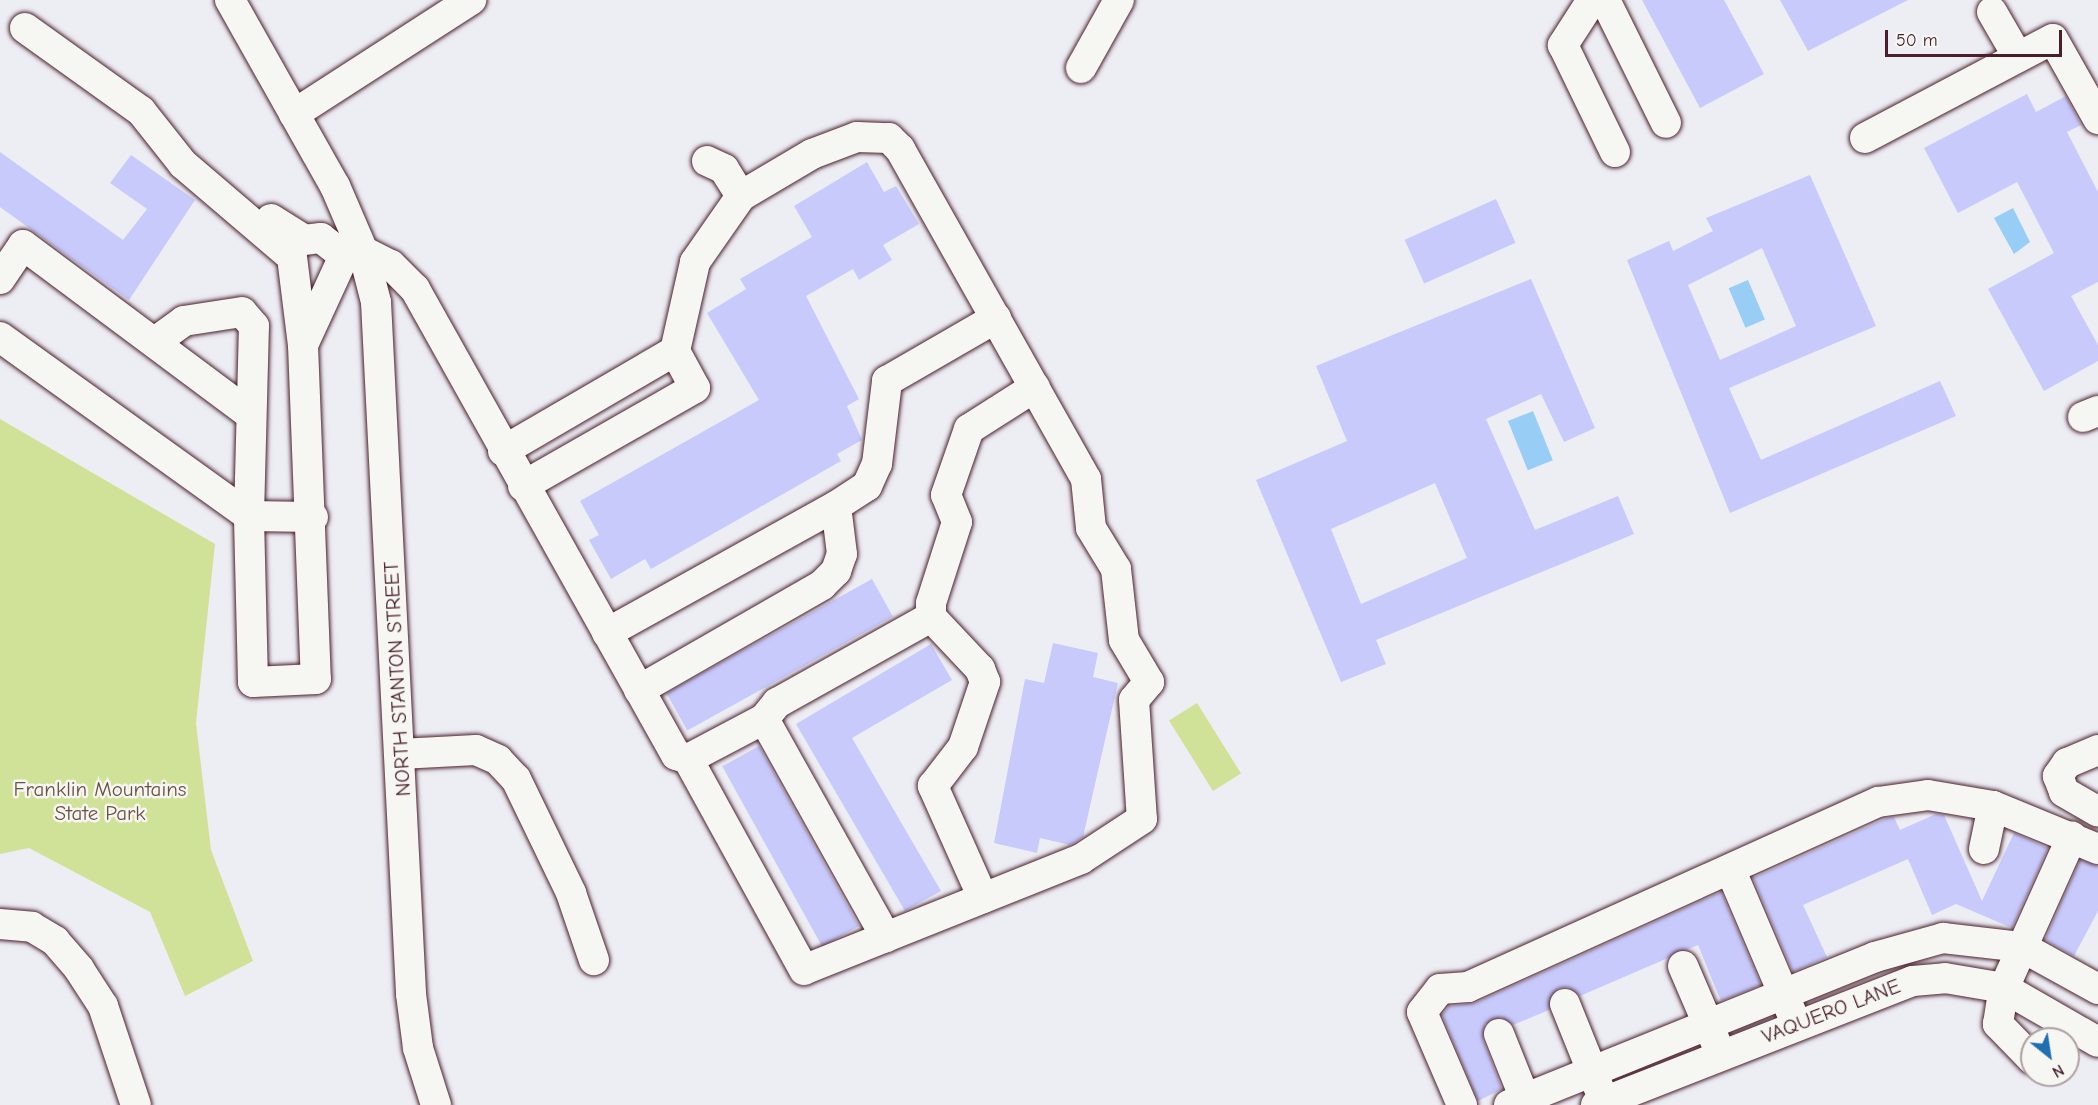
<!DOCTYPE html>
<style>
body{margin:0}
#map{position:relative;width:2098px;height:1105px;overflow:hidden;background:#ededf4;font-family:"Comic Neue",sans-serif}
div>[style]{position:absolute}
.green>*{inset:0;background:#d0e297;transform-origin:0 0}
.water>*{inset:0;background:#98cef6;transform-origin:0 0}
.building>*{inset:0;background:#c8cafc;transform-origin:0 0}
.roads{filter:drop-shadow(0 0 2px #4a1f2b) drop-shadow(0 0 2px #4a1f2b)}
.minor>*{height:30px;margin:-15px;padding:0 15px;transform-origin:15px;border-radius:15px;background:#f6f6f2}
span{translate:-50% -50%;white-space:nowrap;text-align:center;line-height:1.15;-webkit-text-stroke:5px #f6f6f2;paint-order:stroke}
.street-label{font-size:21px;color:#4a1f2b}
.park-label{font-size:21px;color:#6c5046}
.north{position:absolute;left:2020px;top:1027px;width:60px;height:60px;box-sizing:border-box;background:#f6f6f2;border:2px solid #b1a0a2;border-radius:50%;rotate:150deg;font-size:16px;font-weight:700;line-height:24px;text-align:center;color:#4a1f2b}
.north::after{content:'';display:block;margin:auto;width:21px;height:27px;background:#1f6fb2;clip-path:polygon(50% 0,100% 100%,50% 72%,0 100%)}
.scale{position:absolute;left:1885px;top:30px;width:177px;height:27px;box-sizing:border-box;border:3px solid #4a1f2b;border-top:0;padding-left:8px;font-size:18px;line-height:21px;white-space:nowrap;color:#4a1f2b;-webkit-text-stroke:4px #f6f6f2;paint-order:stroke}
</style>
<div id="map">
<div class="green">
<i style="clip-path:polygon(0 419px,215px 544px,196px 723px,211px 850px,253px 961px,185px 996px,150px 912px,29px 848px,0 854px)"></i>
<i style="left:1197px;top:703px;width:83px;height:33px;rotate:58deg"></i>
</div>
<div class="water">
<i style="clip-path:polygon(2013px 208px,2030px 242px,2014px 254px,1994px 218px)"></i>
<i style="left:1748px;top:280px;width:43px;height:21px;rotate:67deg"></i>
<i style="left:1533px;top:411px;width:53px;height:27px;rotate:68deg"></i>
</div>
<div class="building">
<i style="clip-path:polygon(1642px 0,1724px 0,1764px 74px,1700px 108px)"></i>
<i style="clip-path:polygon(1780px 0,1908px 0,1808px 51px)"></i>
<i style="clip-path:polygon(2027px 94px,2036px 112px,2066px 96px,2081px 125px,2067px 132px,2098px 192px,2098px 282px,2071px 296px,2098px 345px,2098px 361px,2044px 391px,1988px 289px,2054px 253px,2017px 182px,1958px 213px,1924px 148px)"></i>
<i style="clip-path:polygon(0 152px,123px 240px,147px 209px,110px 183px,131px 155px,195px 200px,129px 300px,0 207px)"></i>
<i style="clip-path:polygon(867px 162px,884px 192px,896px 186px,919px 224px,883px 245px,892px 260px,859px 280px,853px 269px,806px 296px,859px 399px,847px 406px,862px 440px,837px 454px,841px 461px,651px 569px,645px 559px,611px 579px,589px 540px,599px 535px,580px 501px,759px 400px,707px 313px,746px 289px,740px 279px,812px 237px,794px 206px)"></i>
<i style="clip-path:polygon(evenodd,1810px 175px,1876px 326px,1729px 388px,1761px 460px,1940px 381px,1956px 416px,1730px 513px,1627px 260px,1669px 241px,1673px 251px,1713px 231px,1706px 218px,1810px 175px,1762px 248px,1796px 326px,1720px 360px,1688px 285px,1762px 248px)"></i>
<i style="left:1496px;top:199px;width:48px;height:100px;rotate:66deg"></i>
<i style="clip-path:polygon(evenodd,1531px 279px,1595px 428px,1564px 442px,1541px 394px,1486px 419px,1535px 530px,1618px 496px,1634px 534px,1376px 640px,1386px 664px,1341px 682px,1256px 480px,1347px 441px,1316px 366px,1531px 279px,1435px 483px,1467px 558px,1361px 604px,1331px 529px,1435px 483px)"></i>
<i style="left:872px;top:579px;width:43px;height:235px;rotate:61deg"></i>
<i style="clip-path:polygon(1053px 643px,1098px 653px,1093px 677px,1118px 683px,1083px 837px,1070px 845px,1040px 838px,1037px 853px,994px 843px,1025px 679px,1044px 683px)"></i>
<i style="clip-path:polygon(931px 644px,952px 680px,852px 738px,941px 891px,905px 911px,796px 724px)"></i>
<i style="left:759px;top:746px;width:206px;height:42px;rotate:61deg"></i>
<i style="clip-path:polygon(1936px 814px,1944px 815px,1982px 901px,2014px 833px,2048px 848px,2012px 928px,1956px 904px,1932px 915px,1908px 859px,1803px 905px,1827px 957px,1793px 972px,1753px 878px,1887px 818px,1894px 817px,1900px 830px)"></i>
<i style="clip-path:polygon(2080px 860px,2098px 866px,2098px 911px,2074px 956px,2045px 940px)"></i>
<i style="clip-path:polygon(1721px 892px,1761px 985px,1721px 1001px,1698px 945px,1580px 996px,1568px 987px,1558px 988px,1549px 1010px,1513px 1025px,1501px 1017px,1485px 1024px,1483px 1040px,1502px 1089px,1478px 1101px,1442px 1015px,1449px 1006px,1475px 1003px)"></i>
</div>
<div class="roads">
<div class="minor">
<i style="left:230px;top:0;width:214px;rotate:60.6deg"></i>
<i style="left:335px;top:186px;width:71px;rotate:66.7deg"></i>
<i style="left:363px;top:251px;width:53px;rotate:75.7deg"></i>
<i style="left:376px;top:302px;width:693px;rotate:87.1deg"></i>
<i style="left:411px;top:994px;width:54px;rotate:82.6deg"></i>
<i style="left:418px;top:1048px;width:60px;rotate:72.5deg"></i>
<i style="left:1592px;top:0;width:54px;rotate:122.8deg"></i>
<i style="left:1563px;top:45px;width:119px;rotate:64.1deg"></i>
<i style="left:1605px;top:0;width:137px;rotate:63.6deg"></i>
<i style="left:1992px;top:12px;width:52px;rotate:60deg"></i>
<i style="left:25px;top:28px;width:143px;rotate:35.6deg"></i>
<i style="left:141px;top:111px;width:68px;rotate:51.6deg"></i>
<i style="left:183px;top:164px;width:143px;rotate:40.5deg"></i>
<i style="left:292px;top:257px;width:89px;rotate:82.9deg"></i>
<i style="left:303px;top:345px;width:334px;rotate:87.8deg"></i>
<i style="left:316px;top:679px;width:63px;rotate:177.3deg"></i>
<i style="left:253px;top:682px;width:166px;rotate:-91.4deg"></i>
<i style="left:249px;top:516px;width:190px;rotate:-88.5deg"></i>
<i style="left:254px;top:326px;width:18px;rotate:-131deg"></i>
<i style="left:242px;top:312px;width:59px;rotate:171.2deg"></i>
<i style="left:184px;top:321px;width:34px;rotate:144deg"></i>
<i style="left:1081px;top:68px;width:78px;rotate:-60.8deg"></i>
<i style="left:294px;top:114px;width:211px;rotate:-32.8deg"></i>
<i style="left:1865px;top:138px;width:212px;rotate:-27.8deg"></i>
<i style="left:2053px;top:39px;width:92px;rotate:60.6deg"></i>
<i style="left:707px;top:161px;width:19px;rotate:25deg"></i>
<i style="left:724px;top:169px;width:32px;rotate:58deg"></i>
<i style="left:271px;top:219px;width:39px;rotate:32deg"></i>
<i style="left:304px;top:240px;width:17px;rotate:-7deg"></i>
<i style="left:321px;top:238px;width:29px;rotate:38deg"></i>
<i style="left:363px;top:251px;width:31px;rotate:27deg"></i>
<i style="left:391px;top:265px;width:34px;rotate:45deg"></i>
<i style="left:415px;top:289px;width:534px;rotate:60.75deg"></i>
<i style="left:676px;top:755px;width:13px;rotate:18deg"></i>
<i style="left:688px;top:759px;width:86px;rotate:-27.8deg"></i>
<i style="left:764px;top:719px;width:21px;rotate:-51deg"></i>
<i style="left:777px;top:703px;width:176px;rotate:-29.2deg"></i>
<i style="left:0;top:279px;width:41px;rotate:-55.9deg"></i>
<i style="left:23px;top:245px;width:284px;rotate:36.7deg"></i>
<i style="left:0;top:337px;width:307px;rotate:35.7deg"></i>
<i style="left:249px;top:516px;width:64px;rotate:0.9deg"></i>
<i style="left:303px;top:345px;width:98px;rotate:-65.3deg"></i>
<i style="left:344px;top:256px;width:20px;rotate:-15deg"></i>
<i style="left:2083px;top:417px;width:16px;rotate:-22deg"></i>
<i style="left:503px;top:451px;width:199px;rotate:-30.2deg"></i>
<i style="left:523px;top:486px;width:198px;rotate:-29.7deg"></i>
<i style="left:695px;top:388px;width:42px;rotate:-118.4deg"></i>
<i style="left:675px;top:351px;width:91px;rotate:-77.3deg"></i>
<i style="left:695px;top:262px;width:80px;rotate:-55.1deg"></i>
<i style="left:741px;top:196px;width:82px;rotate:-30.6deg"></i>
<i style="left:812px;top:154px;width:48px;rotate:-20.7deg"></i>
<i style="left:857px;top:137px;width:32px;rotate:2deg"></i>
<i style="left:889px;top:138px;width:16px;rotate:45deg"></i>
<i style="left:900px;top:149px;width:379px;rotate:60.6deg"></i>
<i style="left:1086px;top:479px;width:49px;rotate:84.2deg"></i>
<i style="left:1091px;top:528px;width:48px;rotate:58.6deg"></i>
<i style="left:1116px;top:569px;width:71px;rotate:83.6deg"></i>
<i style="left:1124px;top:640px;width:49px;rotate:59.2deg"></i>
<i style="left:1149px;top:682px;width:23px;rotate:130deg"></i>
<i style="left:1134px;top:700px;width:119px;rotate:86.2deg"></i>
<i style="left:1142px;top:819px;width:73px;rotate:146.7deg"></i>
<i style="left:1081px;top:859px;width:298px;rotate:158.2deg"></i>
<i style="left:804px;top:970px;width:241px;rotate:-118.8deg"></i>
<i style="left:607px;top:633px;width:262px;rotate:-29deg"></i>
<i style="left:639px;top:690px;width:211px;rotate:-29.8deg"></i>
<i style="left:822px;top:585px;width:20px;rotate:-45deg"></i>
<i style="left:836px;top:571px;width:18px;rotate:-71deg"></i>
<i style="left:842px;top:554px;width:48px;rotate:-97.1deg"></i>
<i style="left:836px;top:506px;width:37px;rotate:-33deg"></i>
<i style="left:867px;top:486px;width:24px;rotate:-66deg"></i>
<i style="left:877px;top:464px;width:84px;rotate:-83.1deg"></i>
<i style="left:887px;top:381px;width:126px;rotate:-30deg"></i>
<i style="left:764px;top:719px;width:250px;rotate:60.8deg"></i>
<i style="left:2098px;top:750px;width:34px;rotate:157deg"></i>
<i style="left:2067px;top:763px;width:16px;rotate:125deg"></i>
<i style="left:2058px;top:776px;width:17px;rotate:69deg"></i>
<i style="left:2064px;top:792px;width:39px;rotate:30deg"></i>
<i style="left:400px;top:754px;width:76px;rotate:-3deg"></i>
<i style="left:476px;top:750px;width:24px;rotate:24deg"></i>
<i style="left:498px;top:760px;width:26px;rotate:47deg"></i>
<i style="left:516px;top:779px;width:127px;rotate:64.2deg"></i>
<i style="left:571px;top:893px;width:71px;rotate:71.1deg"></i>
<i style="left:1984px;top:849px;width:44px;rotate:-78.2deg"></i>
<i style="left:1731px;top:871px;width:153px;rotate:66.9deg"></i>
<i style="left:983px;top:898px;width:123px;rotate:-114.1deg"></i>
<i style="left:933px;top:786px;width:49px;rotate:-52.4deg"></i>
<i style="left:963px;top:747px;width:69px;rotate:-71.3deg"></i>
<i style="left:985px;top:682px;width:14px;rotate:-111deg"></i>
<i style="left:980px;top:669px;width:71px;rotate:-133.3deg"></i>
<i style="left:931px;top:617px;width:14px;rotate:-90deg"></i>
<i style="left:931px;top:603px;width:85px;rotate:-72.2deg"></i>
<i style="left:957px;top:522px;width:29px;rotate:-112deg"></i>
<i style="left:946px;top:495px;width:70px;rotate:-70.8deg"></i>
<i style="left:969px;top:429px;width:78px;rotate:-32.5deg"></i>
<i style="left:0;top:924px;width:32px;rotate:5deg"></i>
<i style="left:32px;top:927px;width:27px;rotate:31deg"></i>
<i style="left:55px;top:941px;width:37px;rotate:49deg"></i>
<i style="left:79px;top:969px;width:44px;rotate:57deg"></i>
<i style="left:103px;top:1006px;width:104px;rotate:71.6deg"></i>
<i style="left:1683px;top:966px;width:84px;rotate:66.8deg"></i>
<i style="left:1565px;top:1004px;width:94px;rotate:68.1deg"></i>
<i style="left:1499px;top:1034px;width:70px;rotate:68.2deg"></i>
<i style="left:2032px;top:1059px;width:49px;rotate:-134.2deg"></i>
<i style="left:1998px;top:1024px;width:36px;rotate:-81deg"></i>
<i style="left:2004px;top:988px;width:166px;rotate:-65.8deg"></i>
<i style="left:1462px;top:1105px;width:101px;rotate:-113.3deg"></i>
<i style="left:1422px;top:1012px;width:29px;rotate:-52deg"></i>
<i style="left:1440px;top:989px;width:28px;rotate:-4deg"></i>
<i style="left:1468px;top:987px;width:450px;rotate:-24.3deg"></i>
<i style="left:1878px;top:802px;width:50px;rotate:-8deg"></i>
<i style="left:1928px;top:795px;width:66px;rotate:9.6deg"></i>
<i style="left:1993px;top:806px;width:113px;rotate:22.3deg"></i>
<i style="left:1509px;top:1105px;width:395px;rotate:-22deg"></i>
<i style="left:1875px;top:957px;width:71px;rotate:-15.6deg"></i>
<i style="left:1943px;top:938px;width:80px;rotate:6.5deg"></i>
<i style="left:2022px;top:947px;width:87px;rotate:28.9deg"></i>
<i style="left:1596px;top:1105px;width:340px;rotate:-21.4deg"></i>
<i style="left:1913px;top:981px;width:32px;rotate:-5deg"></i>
<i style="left:1945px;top:978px;width:60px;rotate:9.6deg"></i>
<i style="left:2004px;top:988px;width:108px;rotate:29.9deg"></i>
</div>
</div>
<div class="street-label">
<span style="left:397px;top:679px;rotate:-93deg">NORTH STANTON STREET</span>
<span style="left:1831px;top:1011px;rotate:-21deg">VAQUERO LANE</span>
</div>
<div class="park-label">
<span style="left:100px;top:801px">Franklin Mountains<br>State Park</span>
</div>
<div class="north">N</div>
<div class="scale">50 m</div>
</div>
